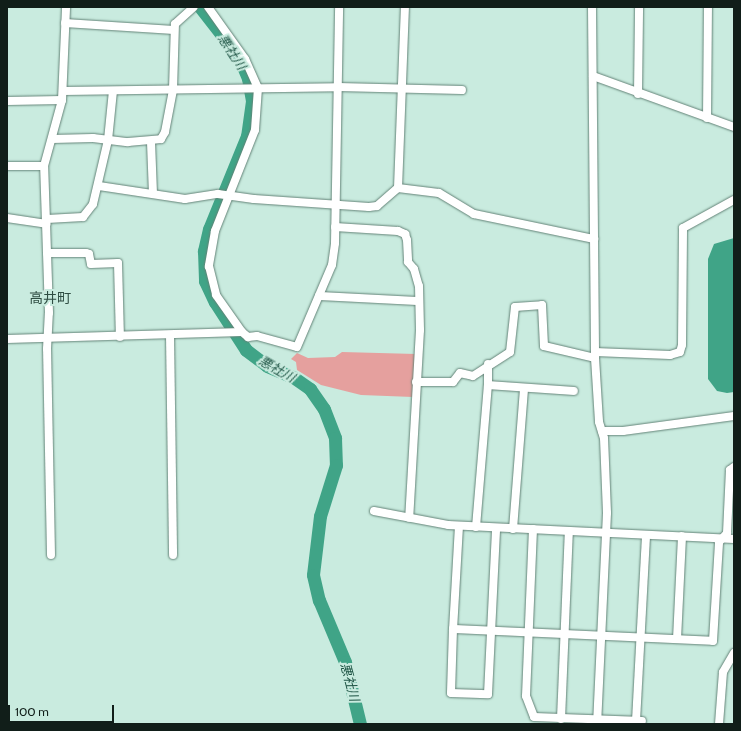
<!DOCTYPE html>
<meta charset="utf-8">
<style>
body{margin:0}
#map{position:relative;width:741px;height:731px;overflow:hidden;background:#c9ebdf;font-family:Cabin,"Noto Sans JP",sans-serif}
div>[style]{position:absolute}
.green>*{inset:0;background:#e5a09e}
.water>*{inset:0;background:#40a487}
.river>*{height:13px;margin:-6.5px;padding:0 6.5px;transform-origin:6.5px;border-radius:6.5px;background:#40a487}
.roads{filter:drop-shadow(0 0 1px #638377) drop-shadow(0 0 1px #638377)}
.street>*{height:8px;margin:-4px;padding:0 4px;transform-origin:4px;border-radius:4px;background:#fff}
span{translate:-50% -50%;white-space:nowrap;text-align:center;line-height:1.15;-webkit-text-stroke:4px #c9ebdf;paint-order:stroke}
.water-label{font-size:13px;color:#205646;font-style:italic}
.quarter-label{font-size:14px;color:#2f4d43}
.frame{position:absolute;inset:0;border:8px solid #111e19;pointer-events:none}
.scale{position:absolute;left:8px;top:705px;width:106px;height:18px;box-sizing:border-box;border:2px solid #111e19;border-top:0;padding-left:5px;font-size:12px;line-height:14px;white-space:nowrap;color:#111e19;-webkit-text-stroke:3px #c9ebdf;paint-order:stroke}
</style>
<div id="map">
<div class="green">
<i style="clip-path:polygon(342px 352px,416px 354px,413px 397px,361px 395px,321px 385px,297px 370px,296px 362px,291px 359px,297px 353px,308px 358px,335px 357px)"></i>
</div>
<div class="water">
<i style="clip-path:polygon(734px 238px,734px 392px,727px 393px,717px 391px,708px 379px,708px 259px,714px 244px)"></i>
</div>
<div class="river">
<i style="left:200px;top:7px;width:63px;rotate:52deg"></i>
<i style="left:239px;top:57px;width:23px;rotate:67deg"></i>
<i style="left:248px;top:78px;width:23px;rotate:80deg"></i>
<i style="left:252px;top:101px;width:35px;rotate:98deg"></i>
<i style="left:247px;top:136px;width:100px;rotate:112.2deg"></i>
<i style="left:209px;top:229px;width:23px;rotate:103deg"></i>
<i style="left:204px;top:251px;width:30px;rotate:88deg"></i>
<i style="left:205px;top:281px;width:23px;rotate:65deg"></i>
<i style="left:215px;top:302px;width:57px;rotate:57.1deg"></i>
<i style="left:246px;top:350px;width:26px;rotate:37deg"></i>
<i style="left:267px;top:366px;width:28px;rotate:23deg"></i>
<i style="left:293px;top:377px;width:21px;rotate:35deg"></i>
<i style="left:310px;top:389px;width:24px;rotate:55deg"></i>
<i style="left:324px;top:409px;width:31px;rotate:69deg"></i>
<i style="left:335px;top:438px;width:27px;rotate:88deg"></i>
<i style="left:336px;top:465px;width:53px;rotate:107.4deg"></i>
<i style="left:320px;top:516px;width:59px;rotate:96.8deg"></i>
<i style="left:313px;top:575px;width:26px;rotate:77deg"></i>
<i style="left:319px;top:600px;width:67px;rotate:67.2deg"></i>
<i style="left:345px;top:662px;width:64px;rotate:76.4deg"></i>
</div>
<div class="roads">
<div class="street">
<i style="left:208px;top:7px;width:64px;rotate:54.6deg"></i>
<i style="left:245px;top:59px;width:32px;rotate:66deg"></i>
<i style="left:258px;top:88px;width:42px;rotate:94.1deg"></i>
<i style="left:255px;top:130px;width:109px;rotate:111.6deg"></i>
<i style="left:215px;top:231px;width:36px;rotate:100deg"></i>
<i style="left:209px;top:266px;width:30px;rotate:76deg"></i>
<i style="left:216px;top:295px;width:45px;rotate:54.9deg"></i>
<i style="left:592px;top:7px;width:351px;rotate:89.5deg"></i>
<i style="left:595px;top:358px;width:64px;rotate:86.4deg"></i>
<i style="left:599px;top:422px;width:17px;rotate:73deg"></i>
<i style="left:604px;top:438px;width:75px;rotate:87.7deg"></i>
<i style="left:607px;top:513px;width:211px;rotate:92.7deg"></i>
<i style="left:65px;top:23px;width:109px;rotate:3.7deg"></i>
<i style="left:593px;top:76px;width:150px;rotate:19.9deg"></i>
<i style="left:63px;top:91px;width:275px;rotate:-0.8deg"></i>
<i style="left:338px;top:87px;width:124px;rotate:1.4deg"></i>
<i style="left:638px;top:94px;width:87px;rotate:-89.3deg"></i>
<i style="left:7px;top:101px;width:55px;rotate:-1deg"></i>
<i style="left:707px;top:118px;width:111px;rotate:-89.5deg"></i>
<i style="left:52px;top:139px;width:41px;rotate:-1.4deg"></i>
<i style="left:93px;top:138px;width:35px;rotate:7deg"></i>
<i style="left:128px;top:142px;width:33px;rotate:-5deg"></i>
<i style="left:161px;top:139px;width:8px;rotate:-60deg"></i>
<i style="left:165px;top:132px;width:43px;rotate:-79.2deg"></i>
<i style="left:173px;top:90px;width:66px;rotate:-88.3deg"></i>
<i style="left:175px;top:24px;width:25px;rotate:-42deg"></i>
<i style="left:151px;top:142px;width:51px;rotate:87.8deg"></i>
<i style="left:7px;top:166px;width:37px"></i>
<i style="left:99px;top:186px;width:87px;rotate:8.6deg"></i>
<i style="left:185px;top:199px;width:33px;rotate:-9deg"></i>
<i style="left:218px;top:194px;width:36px;rotate:8deg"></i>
<i style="left:254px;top:199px;width:115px;rotate:4deg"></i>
<i style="left:369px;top:207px;width:8px;rotate:-7deg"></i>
<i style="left:377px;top:206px;width:28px;rotate:-41deg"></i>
<i style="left:398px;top:188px;width:41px;rotate:7deg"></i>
<i style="left:439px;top:193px;width:41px;rotate:31deg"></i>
<i style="left:474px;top:214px;width:123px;rotate:11.8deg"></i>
<i style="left:398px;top:188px;width:181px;rotate:-87.8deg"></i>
<i style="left:7px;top:218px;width:40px;rotate:8.5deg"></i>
<i style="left:47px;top:219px;width:36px;rotate:-3deg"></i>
<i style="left:83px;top:217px;width:16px;rotate:-52deg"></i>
<i style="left:93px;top:204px;width:66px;rotate:-76.8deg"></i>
<i style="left:108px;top:140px;width:49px;rotate:-84.2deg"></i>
<i style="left:335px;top:227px;width:63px;rotate:3.6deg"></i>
<i style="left:398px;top:231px;width:8px;rotate:23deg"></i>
<i style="left:405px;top:234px;width:6px;rotate:72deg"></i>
<i style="left:407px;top:240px;width:22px;rotate:87deg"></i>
<i style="left:408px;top:262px;width:9px;rotate:49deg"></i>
<i style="left:414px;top:269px;width:18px;rotate:74deg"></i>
<i style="left:419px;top:286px;width:44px;rotate:88.7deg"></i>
<i style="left:420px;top:330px;width:188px;rotate:93.3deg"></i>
<i style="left:47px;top:253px;width:39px"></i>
<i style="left:86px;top:253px;width:3px;rotate:18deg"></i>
<i style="left:89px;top:254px;width:10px;rotate:79deg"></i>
<i style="left:91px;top:264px;width:27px;rotate:-2deg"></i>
<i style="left:118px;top:263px;width:74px;rotate:88.5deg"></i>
<i style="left:319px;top:296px;width:99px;rotate:2.9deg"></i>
<i style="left:170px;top:335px;width:220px;rotate:89.2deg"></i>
<i style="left:7px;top:339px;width:235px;rotate:-1.7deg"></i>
<i style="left:242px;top:332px;width:8px;rotate:40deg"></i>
<i style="left:248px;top:337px;width:9px;rotate:-6deg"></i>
<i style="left:257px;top:336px;width:41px;rotate:15.4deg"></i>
<i style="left:297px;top:347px;width:89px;rotate:-66.9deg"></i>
<i style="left:332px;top:265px;width:22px;rotate:-82deg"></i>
<i style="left:335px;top:243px;width:236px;rotate:-89deg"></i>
<i style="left:595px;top:352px;width:75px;rotate:2.3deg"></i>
<i style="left:670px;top:355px;width:10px;rotate:-17deg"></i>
<i style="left:680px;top:352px;width:7px;rotate:-74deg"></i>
<i style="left:682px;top:345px;width:117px;rotate:-89.5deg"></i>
<i style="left:683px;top:228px;width:58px;rotate:-28.8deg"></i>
<i style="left:416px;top:382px;width:37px"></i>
<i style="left:453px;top:382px;width:11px;rotate:-52deg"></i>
<i style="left:460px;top:373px;width:13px;rotate:13deg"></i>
<i style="left:473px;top:376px;width:44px;rotate:-33deg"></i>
<i style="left:510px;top:352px;width:45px;rotate:-83.7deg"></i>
<i style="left:515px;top:307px;width:27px;rotate:-4deg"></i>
<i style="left:542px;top:305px;width:41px;rotate:87.2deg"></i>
<i style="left:544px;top:346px;width:52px;rotate:13.2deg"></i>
<i style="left:488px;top:385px;width:21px;rotate:-90deg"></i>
<i style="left:602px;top:431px;width:21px"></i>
<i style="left:623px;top:431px;width:112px;rotate:-7.7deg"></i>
<i style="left:374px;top:511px;width:75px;rotate:10.7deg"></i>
<i style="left:448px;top:525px;width:286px;rotate:2.8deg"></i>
<i style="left:459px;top:526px;width:103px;rotate:93.3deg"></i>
<i style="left:453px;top:629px;width:260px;rotate:2.6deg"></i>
<i style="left:713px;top:641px;width:99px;rotate:-86.5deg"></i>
<i style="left:719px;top:542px;width:12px;rotate:-48deg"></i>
<i style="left:727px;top:533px;width:63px;rotate:-87.3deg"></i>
<i style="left:730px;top:470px;width:5px;rotate:-37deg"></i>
<i style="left:476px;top:527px;width:143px;rotate:-85.2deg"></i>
<i style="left:488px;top:385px;width:86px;rotate:4deg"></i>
<i style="left:513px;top:529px;width:141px;rotate:-85.5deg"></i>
<i style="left:533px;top:529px;width:167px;rotate:92.4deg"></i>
<i style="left:526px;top:696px;width:22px;rotate:69deg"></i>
<i style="left:534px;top:717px;width:108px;rotate:2.1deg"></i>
<i style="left:51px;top:555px;width:206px;rotate:-91.1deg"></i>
<i style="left:47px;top:349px;width:36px;rotate:-87deg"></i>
<i style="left:49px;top:313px;width:147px;rotate:-91.9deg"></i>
<i style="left:44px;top:166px;width:68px;rotate:-74.7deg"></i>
<i style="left:62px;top:100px;width:93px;rotate:-87.5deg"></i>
<i style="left:453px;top:629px;width:64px;rotate:91.8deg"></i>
<i style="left:451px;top:693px;width:37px;rotate:2deg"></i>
<i style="left:488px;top:694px;width:166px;rotate:-87.2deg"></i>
<i style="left:677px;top:639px;width:103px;rotate:-87.2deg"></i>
<i style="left:561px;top:719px;width:188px;rotate:-87.6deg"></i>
<i style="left:636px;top:721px;width:186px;rotate:-86.9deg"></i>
<i style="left:719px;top:724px;width:52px;rotate:-85.6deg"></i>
<i style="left:723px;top:672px;width:22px;rotate:-60deg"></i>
</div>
</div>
<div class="water-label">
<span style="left:232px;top:52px;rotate:57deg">悪社川</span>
<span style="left:277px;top:369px;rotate:30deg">悪社川</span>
<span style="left:350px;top:682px;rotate:75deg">悪社川</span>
</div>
<div class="quarter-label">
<span style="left:50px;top:298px">高井町</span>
</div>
<div class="frame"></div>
<div class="scale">100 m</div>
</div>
